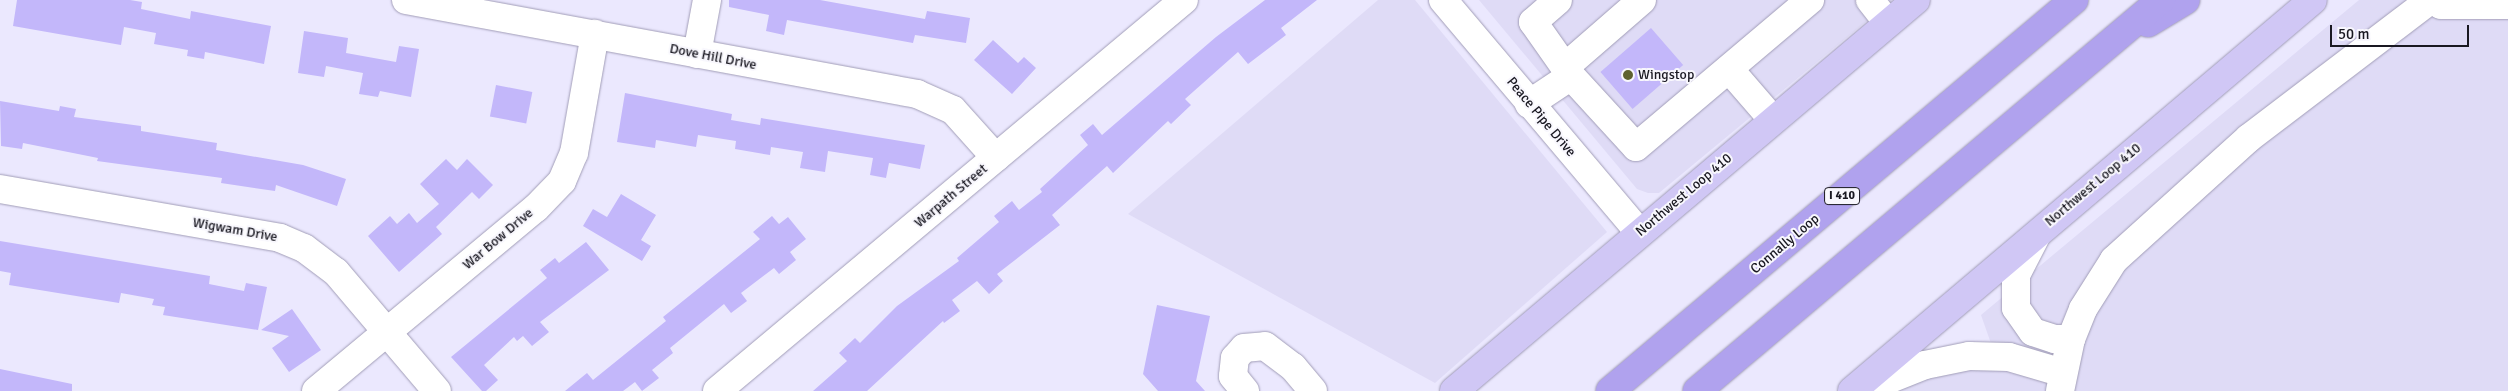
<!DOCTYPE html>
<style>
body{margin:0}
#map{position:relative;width:2508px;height:391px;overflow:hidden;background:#ebe8fe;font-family:Signika,sans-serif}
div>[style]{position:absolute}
.built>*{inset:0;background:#dfdbf6}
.building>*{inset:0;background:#c3b7fa;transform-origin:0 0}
.roads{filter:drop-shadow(0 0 1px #a19db7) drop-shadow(0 0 1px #a19db7)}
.minor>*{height:28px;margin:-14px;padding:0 14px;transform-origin:14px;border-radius:14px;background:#fff}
.major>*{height:28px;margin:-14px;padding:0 14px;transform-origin:14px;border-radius:14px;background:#d0c7f5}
.highway>*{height:28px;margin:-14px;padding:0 14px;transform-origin:14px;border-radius:14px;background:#b0a2ee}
.dots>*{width:14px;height:14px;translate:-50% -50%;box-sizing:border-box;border:2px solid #f8f7fd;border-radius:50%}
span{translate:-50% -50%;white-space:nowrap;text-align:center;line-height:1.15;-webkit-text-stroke:4px #f8f7fd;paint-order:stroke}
.shield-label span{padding:1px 4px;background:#f8f7fd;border:1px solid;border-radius:4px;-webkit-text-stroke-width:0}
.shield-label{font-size:12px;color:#191821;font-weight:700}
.street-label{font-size:14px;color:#191821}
.poi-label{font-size:14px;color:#191821}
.left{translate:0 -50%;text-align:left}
.scale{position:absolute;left:2330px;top:25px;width:139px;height:22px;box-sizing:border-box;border:2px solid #191821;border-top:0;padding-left:6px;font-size:15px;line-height:18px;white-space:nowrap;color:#191821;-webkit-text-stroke:4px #f8f7fd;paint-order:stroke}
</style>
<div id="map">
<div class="built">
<i style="clip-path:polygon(1378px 0,1415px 0,1607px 232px,1435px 383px,1128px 214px)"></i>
<i style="clip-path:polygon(1479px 0,1892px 0,1659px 193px,1648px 193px,1637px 189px)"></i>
<i style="clip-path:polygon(2359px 0,2508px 0,2508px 391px,1881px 391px,1921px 375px,1982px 367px,2000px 369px,1981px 315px)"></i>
</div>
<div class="building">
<i style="clip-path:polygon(17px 0,130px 0,142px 2px,141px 9px,190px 19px,191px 11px,271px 26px,264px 64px,205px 52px,204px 59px,187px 56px,188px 50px,154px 44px,156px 33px,124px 27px,121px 45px,13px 26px)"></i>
<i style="clip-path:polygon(729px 0,820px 0,925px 19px,927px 11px,970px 18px,966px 43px,915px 35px,913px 43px,787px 20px,784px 35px,766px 31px,769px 15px,729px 7px)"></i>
<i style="clip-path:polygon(1265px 0,1317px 0,1281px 28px,1286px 35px,1248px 64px,1238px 52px,1185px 99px,1191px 105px,1171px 124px,1168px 121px,1113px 173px,1107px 166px,1052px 215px,1060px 225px,997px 274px,1003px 281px,989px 294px,977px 281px,952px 300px,960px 311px,944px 323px,943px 321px,867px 391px,813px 391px,847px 361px,839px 353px,855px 338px,860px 343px,897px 306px,959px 261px,957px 258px,999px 222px,994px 216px,1012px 201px,1019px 210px,1042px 192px,1040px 189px,1088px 145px,1080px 135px,1093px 124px,1102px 135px,1216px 37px)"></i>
<i style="left:1651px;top:28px;width:49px;height:67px;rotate:49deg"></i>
<i style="clip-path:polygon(304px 31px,348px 38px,346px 53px,396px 62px,399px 46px,419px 49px,411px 97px,380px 91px,378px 97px,359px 94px,363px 73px,326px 66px,324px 77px,298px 73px)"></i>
<i style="clip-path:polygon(993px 40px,1018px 63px,1024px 57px,1036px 68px,1012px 94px,974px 60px)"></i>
<i style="left:496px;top:85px;width:37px;height:32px;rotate:11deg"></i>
<i style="clip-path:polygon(625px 93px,732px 114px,731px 120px,760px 125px,761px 118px,925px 145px,920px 169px,889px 163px,886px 178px,870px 175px,873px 158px,828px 151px,825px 172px,800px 168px,803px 152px,771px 147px,770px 155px,735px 149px,736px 141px,698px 135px,696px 147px,656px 140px,655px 148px,617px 142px)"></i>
<i style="clip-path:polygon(0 101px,59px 111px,60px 106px,76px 109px,74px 117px,141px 126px,141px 131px,217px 143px,216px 150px,303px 165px,346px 179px,337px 206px,276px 185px,275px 191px,221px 183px,222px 178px,97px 161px,98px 158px,23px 143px,22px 149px,1px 146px)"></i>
<i style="clip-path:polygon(446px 159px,457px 170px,467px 159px,493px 185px,479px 199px,472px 192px,436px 227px,442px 234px,399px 272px,368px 236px,390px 216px,397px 224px,409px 213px,417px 223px,439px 204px,420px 184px)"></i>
<i style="clip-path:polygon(621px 194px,656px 215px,641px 240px,651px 246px,642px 261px,583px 226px,593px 209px,607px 217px)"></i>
<i style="clip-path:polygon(772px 216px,779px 224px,788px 217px,806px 239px,790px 252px,796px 260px,779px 274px,774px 268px,741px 293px,747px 301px,731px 313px,724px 304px,670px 348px,673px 353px,652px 370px,659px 378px,642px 391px,635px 382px,623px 391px,565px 391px,587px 373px,593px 380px,666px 321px,663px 317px,760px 239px,753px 232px)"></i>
<i style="clip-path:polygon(0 241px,210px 276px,209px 284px,244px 291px,246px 283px,267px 287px,258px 330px,163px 315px,165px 307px,152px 305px,154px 299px,121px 293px,119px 303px,9px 285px,11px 273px,0 271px)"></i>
<i style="clip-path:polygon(586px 242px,609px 270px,540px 322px,549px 332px,532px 346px,523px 336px,517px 341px,514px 337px,484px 365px,498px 380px,486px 391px,482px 391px,451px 357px,547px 278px,540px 270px,555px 258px,559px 263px)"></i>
<i style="clip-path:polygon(1157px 305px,1210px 316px,1196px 381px,1205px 391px,1158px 391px,1143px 374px)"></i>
<i style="clip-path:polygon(292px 309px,321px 350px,289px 372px,272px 348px,289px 336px,261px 330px)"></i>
<i style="clip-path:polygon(0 369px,72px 384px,72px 391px,0 391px)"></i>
</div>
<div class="roads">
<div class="minor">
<i style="left:406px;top:0;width:520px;rotate:10.42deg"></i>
<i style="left:917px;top:94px;width:39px;rotate:24deg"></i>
<i style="left:953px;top:110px;width:64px;rotate:48.1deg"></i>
<i style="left:1443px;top:0;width:304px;rotate:49.8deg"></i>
<i style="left:1870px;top:0;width:29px;rotate:52deg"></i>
<i style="left:2437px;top:0;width:6px;rotate:51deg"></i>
<i style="left:2441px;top:5px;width:67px"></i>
<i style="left:697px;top:54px;width:55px;rotate:-79.5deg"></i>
<i style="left:1565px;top:67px;width:102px;rotate:-41deg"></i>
<i style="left:1729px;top:69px;width:67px;rotate:49.2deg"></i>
<i style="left:1571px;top:76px;width:96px;rotate:47.5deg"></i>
<i style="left:1636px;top:147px;width:228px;rotate:-40.2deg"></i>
<i style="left:1529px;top:104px;width:50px;rotate:-33.7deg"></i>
<i style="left:1571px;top:76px;width:66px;rotate:-125.1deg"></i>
<i style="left:1533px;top:22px;width:33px;rotate:-41deg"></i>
<i style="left:0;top:189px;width:284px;rotate:9.9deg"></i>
<i style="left:280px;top:238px;width:26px;rotate:23deg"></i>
<i style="left:304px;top:248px;width:40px;rotate:37deg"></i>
<i style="left:336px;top:272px;width:156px;rotate:49.7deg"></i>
<i style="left:2036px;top:236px;width:44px;rotate:117.1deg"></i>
<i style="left:2016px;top:275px;width:33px;rotate:90deg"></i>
<i style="left:2016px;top:308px;width:29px;rotate:55deg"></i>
<i style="left:2033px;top:332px;width:23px;rotate:18deg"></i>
<i style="left:2055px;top:339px;width:16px"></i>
<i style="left:316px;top:391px;width:286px;rotate:-39.8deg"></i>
<i style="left:536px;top:208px;width:37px;rotate:-46deg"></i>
<i style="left:562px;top:181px;width:30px;rotate:-67deg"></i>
<i style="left:574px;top:153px;width:121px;rotate:-80deg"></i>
<i style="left:717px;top:391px;width:609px;rotate:-39.94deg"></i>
<i style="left:1245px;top:391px;width:19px;rotate:-129deg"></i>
<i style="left:1233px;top:376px;width:18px;rotate:-84deg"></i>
<i style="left:1235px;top:358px;width:13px;rotate:-48deg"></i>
<i style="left:1244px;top:348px;width:21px;rotate:-5deg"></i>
<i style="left:1265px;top:346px;width:35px;rotate:37deg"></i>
<i style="left:1293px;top:367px;width:31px;rotate:50deg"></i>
<i style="left:1860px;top:391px;width:70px;rotate:-21.8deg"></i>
<i style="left:1925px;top:365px;width:45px;rotate:-11.6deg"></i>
<i style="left:1969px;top:356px;width:40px;rotate:1.4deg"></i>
<i style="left:2009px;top:357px;width:56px;rotate:16.5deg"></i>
<i style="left:2060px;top:391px;width:53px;rotate:-78.1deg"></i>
<i style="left:2071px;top:339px;width:32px;rotate:-68deg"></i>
<i style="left:2083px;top:309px;width:58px;rotate:-57.7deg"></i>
<i style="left:2114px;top:260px;width:182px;rotate:-42.1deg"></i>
<i style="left:2249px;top:138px;width:228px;rotate:-37.3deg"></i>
</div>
<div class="major">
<i style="left:1454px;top:391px;width:605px;rotate:-40.24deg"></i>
<i style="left:1852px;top:391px;width:604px;rotate:-40.3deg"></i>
</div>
<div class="highway">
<i style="left:2148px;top:23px;width:44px;rotate:-31.2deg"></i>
<i style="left:1610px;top:391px;width:607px;rotate:-40.12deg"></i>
<i style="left:1697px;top:391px;width:607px;rotate:-40.12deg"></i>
</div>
</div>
<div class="dots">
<i style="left:1628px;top:75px;background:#5f622f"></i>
</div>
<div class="shield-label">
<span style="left:1842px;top:196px">I 410</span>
</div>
<div class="street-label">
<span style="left:713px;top:57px;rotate:11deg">Dove Hill Drive</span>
<span style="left:1541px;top:117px;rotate:50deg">Peace Pipe Drive</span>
<span style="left:2093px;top:185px;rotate:-40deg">Northwest Loop 410</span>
<span style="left:1684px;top:195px;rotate:-40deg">Northwest Loop 410</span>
<span style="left:951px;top:196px;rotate:-40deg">Warpath Street</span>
<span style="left:235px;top:230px;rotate:10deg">Wigwam Drive</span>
<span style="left:498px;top:239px;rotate:-40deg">War Bow Drive</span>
<span style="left:1785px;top:244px;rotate:-40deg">Connally Loop</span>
</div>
<div class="poi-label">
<span class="left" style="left:1638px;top:75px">Wingstop</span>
</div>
<div class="scale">50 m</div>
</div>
